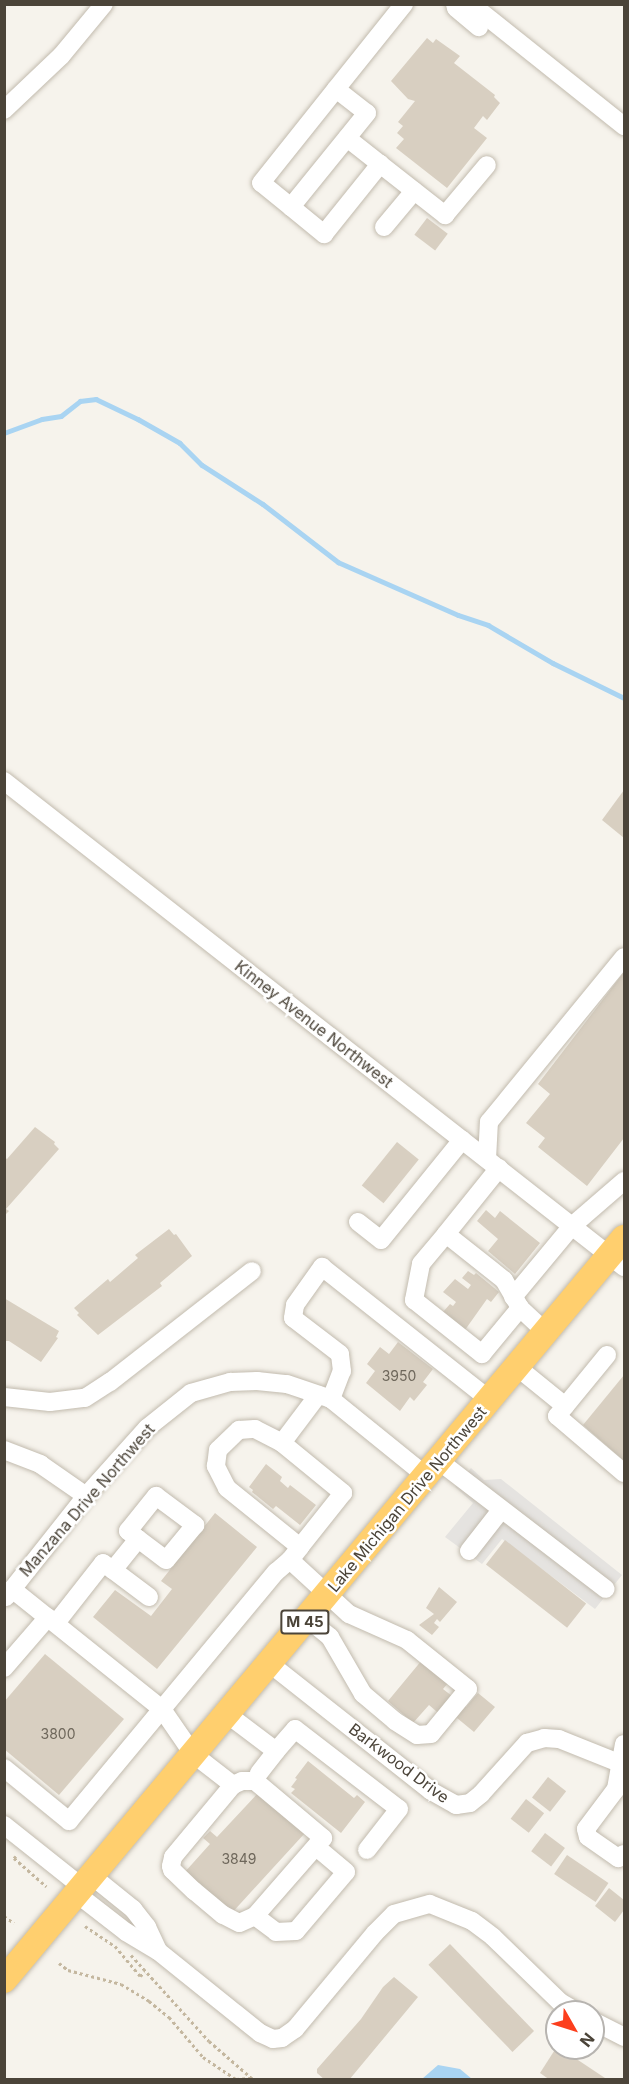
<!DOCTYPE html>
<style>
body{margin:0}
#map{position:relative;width:629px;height:2084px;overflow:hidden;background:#f6f3ec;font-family:Inter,sans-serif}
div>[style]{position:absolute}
.parking>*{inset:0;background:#e5e3e0}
.water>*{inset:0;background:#a9d4f2}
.stream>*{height:4.5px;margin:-2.25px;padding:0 2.25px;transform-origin:2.25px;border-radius:2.25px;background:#a9d4f2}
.building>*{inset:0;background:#d8cfc1;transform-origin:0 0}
.path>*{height:3px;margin-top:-1.5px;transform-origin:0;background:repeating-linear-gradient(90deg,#c4b79f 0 3px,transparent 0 6px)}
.roads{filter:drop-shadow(0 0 2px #c2bbae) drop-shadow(0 0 2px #c2bbae)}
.minor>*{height:18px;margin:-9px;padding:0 9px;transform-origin:9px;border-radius:9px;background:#fff}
.highway>*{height:26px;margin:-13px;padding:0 13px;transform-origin:13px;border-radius:13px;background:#ffcf6e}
span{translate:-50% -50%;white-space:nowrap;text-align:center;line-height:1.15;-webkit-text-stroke:5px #fff;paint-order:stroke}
.number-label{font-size:14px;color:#6e675b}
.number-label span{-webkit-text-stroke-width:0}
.shield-label span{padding:2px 4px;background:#fff;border:2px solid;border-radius:4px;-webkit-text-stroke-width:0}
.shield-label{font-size:15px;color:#4b4439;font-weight:700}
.street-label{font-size:16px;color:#4b4439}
.frame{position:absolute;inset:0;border:6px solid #4b4439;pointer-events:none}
.north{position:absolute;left:545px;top:2000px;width:60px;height:60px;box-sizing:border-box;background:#fff;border:2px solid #b7b4b0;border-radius:50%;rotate:129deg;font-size:16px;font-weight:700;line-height:24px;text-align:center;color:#4b4439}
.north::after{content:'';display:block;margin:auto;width:21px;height:27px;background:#fc3f1d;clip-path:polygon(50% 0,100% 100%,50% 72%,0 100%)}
</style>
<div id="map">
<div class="parking">
<i style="clip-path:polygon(471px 1468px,484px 1480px,501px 1479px,622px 1575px,595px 1609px,502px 1539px,482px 1564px,445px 1537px,473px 1503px,455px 1487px)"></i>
</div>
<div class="water">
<i style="clip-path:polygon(438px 2065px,460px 2069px,472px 2079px,422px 2079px)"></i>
</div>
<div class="stream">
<i style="left:4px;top:433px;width:40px;rotate:-20.2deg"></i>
<i style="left:42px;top:419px;width:19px;rotate:-9deg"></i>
<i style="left:61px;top:416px;width:24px;rotate:-38deg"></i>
<i style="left:80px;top:401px;width:16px;rotate:-7deg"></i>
<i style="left:96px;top:399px;width:47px;rotate:25.5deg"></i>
<i style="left:138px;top:419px;width:48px;rotate:29.7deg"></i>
<i style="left:180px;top:443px;width:31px;rotate:45deg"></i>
<i style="left:202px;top:465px;width:72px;rotate:32.6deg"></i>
<i style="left:263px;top:504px;width:95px;rotate:37.7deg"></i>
<i style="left:338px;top:562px;width:131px;rotate:23.8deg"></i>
<i style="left:458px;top:615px;width:32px;rotate:18deg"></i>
<i style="left:488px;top:625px;width:75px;rotate:30.3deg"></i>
<i style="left:553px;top:663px;width:79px;rotate:26.2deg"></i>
</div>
<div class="building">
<i style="clip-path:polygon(427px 38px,433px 43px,436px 39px,460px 56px,454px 63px,495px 95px,494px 97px,500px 103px,487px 120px,483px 116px,474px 128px,487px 138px,447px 188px,396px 148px,404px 139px,397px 133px,403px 126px,398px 122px,415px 101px,408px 99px,391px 81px)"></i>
<i style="left:427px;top:218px;width:26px;height:21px;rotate:37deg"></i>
<i style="clip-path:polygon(624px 790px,624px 838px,602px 820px)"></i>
<i style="clip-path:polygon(624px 972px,624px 1138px,587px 1186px,538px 1147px,545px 1138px,526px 1123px,550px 1094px,538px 1084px)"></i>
<i style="clip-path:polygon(35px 1127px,55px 1142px,54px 1144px,59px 1149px,6px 1209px,9px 1211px,4px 1216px,4px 1157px,7px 1159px)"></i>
<i style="left:397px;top:1142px;width:28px;height:56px;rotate:39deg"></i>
<i style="clip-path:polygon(486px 1210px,495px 1218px,500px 1211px,540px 1243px,515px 1274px,488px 1251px,498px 1239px,477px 1221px)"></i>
<i style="clip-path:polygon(169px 1229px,174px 1235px,176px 1234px,192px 1256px,160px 1283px,162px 1286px,98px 1335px,77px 1315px,79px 1313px,74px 1308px,108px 1279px,110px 1282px,138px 1258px,135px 1255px)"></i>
<i style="clip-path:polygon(468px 1271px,474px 1275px,476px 1273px,499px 1292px,491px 1302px,487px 1299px,465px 1330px,443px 1312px,450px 1304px,453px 1306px,456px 1302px,443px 1292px,455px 1279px,468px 1289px,471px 1285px,462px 1278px)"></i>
<i style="clip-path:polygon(4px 1298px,59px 1331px,56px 1337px,58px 1338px,41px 1362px,9px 1341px,4px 1341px)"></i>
<i style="clip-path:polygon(398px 1342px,433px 1369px,423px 1382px,427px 1385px,414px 1401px,410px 1397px,400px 1411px,366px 1383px,375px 1371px,367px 1364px,380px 1347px,389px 1354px)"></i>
<i style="clip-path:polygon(624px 1375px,624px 1461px,583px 1425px)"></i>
<i style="clip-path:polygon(266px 1464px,282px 1477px,280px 1481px,288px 1488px,290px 1485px,316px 1505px,300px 1525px,276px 1506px,273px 1509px,252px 1492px,253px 1490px,249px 1487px)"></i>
<i style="clip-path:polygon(215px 1513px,257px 1547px,157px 1669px,93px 1617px,115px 1590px,151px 1616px,172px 1589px,161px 1581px)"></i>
<i style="left:505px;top:1540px;width:103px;height:31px;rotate:38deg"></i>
<i style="clip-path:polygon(439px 1587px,457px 1602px,440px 1622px,437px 1619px,434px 1623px,439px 1627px,432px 1635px,419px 1625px,434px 1614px,426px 1608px)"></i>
<i style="clip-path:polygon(45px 1654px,124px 1719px,59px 1795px,4px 1749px,4px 1702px)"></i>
<i style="clip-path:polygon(422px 1660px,449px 1682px,443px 1689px,466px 1707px,478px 1693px,495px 1707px,474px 1732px,457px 1718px,451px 1724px,429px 1705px,413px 1723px,388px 1701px)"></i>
<i style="clip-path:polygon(308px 1761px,354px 1798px,357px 1795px,365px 1802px,341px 1833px,291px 1793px,295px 1789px,291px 1787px,297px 1779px,295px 1778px)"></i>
<i style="left:548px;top:1777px;width:23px;height:26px;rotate:38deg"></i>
<i style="clip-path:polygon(259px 1792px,305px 1833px,230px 1915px,184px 1873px,210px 1844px,203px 1838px,210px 1831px,217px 1837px)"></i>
<i style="left:526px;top:1799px;width:23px;height:25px;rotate:38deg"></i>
<i style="left:545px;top:1833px;width:25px;height:23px;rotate:37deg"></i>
<i style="left:567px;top:1855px;width:50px;height:23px;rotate:34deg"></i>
<i style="clip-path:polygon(609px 1888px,624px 1900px,624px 1910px,615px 1922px,595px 1906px)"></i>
<i style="left:450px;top:1944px;width:121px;height:30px;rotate:46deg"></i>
<i style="clip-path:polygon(394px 1977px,418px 1997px,349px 2080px,325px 2080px,317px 2073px,317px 2069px,361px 2019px,383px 1987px)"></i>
<i style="clip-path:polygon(556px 2048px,560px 2048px,608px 2080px,550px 2080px,540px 2073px)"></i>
</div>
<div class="path">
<i style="left:16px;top:1856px;width:3px;rotate:135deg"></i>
<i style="left:14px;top:1858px;width:43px;rotate:41.2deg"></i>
<i style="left:4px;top:1916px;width:12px;rotate:35deg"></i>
<i style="left:85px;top:1926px;width:36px;rotate:34deg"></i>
<i style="left:115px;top:1946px;width:39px;rotate:50deg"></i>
<i style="left:140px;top:1976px;width:6px;rotate:-39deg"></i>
<i style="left:131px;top:1955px;width:116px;rotate:47.8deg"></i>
<i style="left:209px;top:2041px;width:60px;rotate:40.9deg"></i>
<i style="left:59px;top:1963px;width:11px;rotate:38deg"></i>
<i style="left:68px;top:1970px;width:55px;rotate:14.8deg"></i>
<i style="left:121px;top:1984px;width:33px;rotate:31deg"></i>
<i style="left:149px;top:2001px;width:26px;rotate:39deg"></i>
<i style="left:169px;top:2017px;width:52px;rotate:49.6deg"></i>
<i style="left:203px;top:2057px;width:40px;rotate:34deg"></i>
<i style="left:236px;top:2079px;width:15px;rotate:-4deg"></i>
</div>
<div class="roads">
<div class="minor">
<i style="left:404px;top:4px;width:109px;rotate:128.7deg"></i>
<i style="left:336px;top:89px;width:39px;rotate:38deg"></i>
<i style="left:367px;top:113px;width:121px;rotate:129deg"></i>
<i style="left:291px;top:207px;width:43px;rotate:39.3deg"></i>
<i style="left:324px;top:234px;width:90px;rotate:-51.3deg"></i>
<i style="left:380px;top:164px;width:83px;rotate:38.1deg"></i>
<i style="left:445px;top:215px;width:65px;rotate:-50deg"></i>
<i style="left:455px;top:4px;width:4px;rotate:76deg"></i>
<i style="left:456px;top:8px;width:30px;rotate:40deg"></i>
<i style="left:471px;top:4px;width:196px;rotate:38.6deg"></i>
<i style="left:4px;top:110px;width:79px;rotate:-43.5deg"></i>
<i style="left:61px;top:56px;width:67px;rotate:-50.4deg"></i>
<i style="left:347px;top:138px;width:42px;rotate:38.2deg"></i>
<i style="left:291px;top:207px;width:38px;rotate:-141deg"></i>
<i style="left:261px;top:183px;width:120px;rotate:-51.4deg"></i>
<i style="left:384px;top:227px;width:47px;rotate:-50.2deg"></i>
<i style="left:4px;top:781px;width:788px;rotate:38.09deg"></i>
<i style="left:487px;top:1159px;width:37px;rotate:-87deg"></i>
<i style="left:489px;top:1122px;width:213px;rotate:-50.7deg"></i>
<i style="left:499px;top:1168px;width:85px;rotate:128.8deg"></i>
<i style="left:446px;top:1234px;width:74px;rotate:38.4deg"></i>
<i style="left:504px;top:1280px;width:32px;rotate:60deg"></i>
<i style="left:520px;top:1308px;width:35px;rotate:43deg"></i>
<i style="left:358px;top:1222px;width:29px;rotate:38deg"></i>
<i style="left:381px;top:1240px;width:129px;rotate:-51deg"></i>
<i style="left:446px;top:1234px;width:39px;rotate:130deg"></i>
<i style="left:421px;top:1264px;width:37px;rotate:101deg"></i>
<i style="left:414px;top:1300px;width:87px;rotate:38.5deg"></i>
<i style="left:482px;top:1354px;width:60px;rotate:-50.4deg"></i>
<i style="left:513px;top:1297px;width:92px;rotate:-50.3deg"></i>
<i style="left:572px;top:1226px;width:69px;rotate:-40.9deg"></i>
<i style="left:607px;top:1355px;width:79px;rotate:129.3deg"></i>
<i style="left:557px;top:1416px;width:88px;rotate:40.4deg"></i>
<i style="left:517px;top:1367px;width:62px;rotate:39.1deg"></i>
<i style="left:4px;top:1397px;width:46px;rotate:6.2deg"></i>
<i style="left:50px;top:1402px;width:35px;rotate:-7deg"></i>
<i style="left:85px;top:1398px;width:30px;rotate:-33deg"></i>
<i style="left:110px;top:1382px;width:180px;rotate:-38deg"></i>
<i style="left:331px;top:1399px;width:30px;rotate:-69deg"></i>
<i style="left:342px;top:1371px;width:17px;rotate:-97deg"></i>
<i style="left:340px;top:1354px;width:59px;rotate:-142.5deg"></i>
<i style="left:293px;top:1318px;width:13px;rotate:-81deg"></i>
<i style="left:295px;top:1305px;width:47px;rotate:-54.6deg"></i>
<i style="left:322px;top:1267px;width:214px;rotate:38.4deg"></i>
<i style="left:282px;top:1443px;width:79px;rotate:39.3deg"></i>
<i style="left:343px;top:1493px;width:69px;rotate:128.5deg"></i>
<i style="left:4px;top:1450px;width:39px;rotate:21deg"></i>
<i style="left:40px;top:1464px;width:56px;rotate:34.8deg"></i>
<i style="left:439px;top:1461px;width:210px;rotate:37.5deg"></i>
<i style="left:469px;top:1551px;width:52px;rotate:-52deg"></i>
<i style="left:290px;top:1560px;width:80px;rotate:42.5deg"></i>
<i style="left:349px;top:1614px;width:64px;rotate:24.1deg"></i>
<i style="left:407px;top:1640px;width:78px;rotate:38.8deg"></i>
<i style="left:468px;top:1689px;width:58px;rotate:129.4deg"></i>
<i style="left:431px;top:1734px;width:14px;rotate:176deg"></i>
<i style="left:417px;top:1735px;width:26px;rotate:-148deg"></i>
<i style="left:395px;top:1721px;width:42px;rotate:-139.8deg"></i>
<i style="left:363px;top:1694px;width:66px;rotate:-120.1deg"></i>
<i style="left:330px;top:1637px;width:28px;rotate:-141deg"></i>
<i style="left:113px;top:1570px;width:45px;rotate:36.9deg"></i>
<i style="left:12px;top:1589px;width:192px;rotate:38.7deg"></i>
<i style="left:162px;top:1709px;width:55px;rotate:55.4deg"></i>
<i style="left:193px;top:1754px;width:51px;rotate:37.8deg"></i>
<i style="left:233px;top:1785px;width:10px;rotate:-24deg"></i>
<i style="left:242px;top:1781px;width:13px"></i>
<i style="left:255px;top:1781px;width:89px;rotate:40deg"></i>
<i style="left:323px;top:1838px;width:103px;rotate:131.1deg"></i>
<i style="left:255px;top:1916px;width:17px;rotate:156deg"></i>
<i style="left:239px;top:1923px;width:18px;rotate:-153deg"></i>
<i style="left:223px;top:1915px;width:38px;rotate:-140deg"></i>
<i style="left:194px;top:1891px;width:30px;rotate:-136deg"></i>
<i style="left:172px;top:1870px;width:4px;rotate:-104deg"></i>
<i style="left:171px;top:1866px;width:9px;rotate:-77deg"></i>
<i style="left:173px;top:1857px;width:94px;rotate:-50.2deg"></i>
<i style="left:6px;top:1597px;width:129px;rotate:-51.6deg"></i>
<i style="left:86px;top:1496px;width:91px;rotate:-48.1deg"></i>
<i style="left:147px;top:1428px;width:56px;rotate:-38.5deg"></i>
<i style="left:191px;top:1393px;width:41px;rotate:-15.8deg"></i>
<i style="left:230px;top:1382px;width:27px;rotate:-2deg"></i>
<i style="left:257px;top:1381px;width:30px;rotate:6deg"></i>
<i style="left:287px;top:1384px;width:46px;rotate:18.8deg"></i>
<i style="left:331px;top:1399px;width:122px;rotate:39deg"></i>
<i style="left:56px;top:1623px;width:76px;rotate:-51.9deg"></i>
<i style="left:103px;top:1563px;width:12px;rotate:35deg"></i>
<i style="left:113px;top:1570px;width:40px;rotate:-51deg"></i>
<i style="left:138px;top:1539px;width:13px;rotate:-141deg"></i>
<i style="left:128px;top:1531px;width:45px;rotate:-51.3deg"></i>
<i style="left:156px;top:1496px;width:49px;rotate:36.6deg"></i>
<i style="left:195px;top:1525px;width:45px;rotate:129.6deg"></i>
<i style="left:166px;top:1560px;width:35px;rotate:-143deg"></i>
<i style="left:269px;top:1663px;width:206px;rotate:38.3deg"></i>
<i style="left:431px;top:1791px;width:29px;rotate:29deg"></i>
<i style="left:456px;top:1805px;width:14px;rotate:-8deg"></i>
<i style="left:470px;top:1803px;width:14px;rotate:-39deg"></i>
<i style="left:481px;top:1794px;width:69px;rotate:-48deg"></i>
<i style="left:527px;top:1743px;width:18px;rotate:-16deg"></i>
<i style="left:544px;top:1738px;width:15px;rotate:4deg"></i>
<i style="left:559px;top:1739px;width:70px;rotate:21.8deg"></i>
<i style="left:4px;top:1668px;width:67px;rotate:-49.2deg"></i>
<i style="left:227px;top:1714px;width:61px;rotate:37.1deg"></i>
<i style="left:276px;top:1751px;width:29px;rotate:-49deg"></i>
<i style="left:295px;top:1729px;width:131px;rotate:37.6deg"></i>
<i style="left:399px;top:1809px;width:52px;rotate:128deg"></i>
<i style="left:624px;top:1744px;width:46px;rotate:100.1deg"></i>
<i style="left:616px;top:1789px;width:50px;rotate:126.9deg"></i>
<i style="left:586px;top:1829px;width:8px;rotate:76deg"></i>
<i style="left:588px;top:1837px;width:37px;rotate:35deg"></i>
<i style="left:618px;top:1858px;width:7px;rotate:-34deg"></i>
<i style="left:4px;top:1768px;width:84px;rotate:39.2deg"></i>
<i style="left:69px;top:1821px;width:324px;rotate:-50.3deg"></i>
<i style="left:276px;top:1572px;width:18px;rotate:-41deg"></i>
<i style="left:290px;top:1560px;width:16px;rotate:-52deg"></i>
<i style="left:300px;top:1547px;width:94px;rotate:-141.1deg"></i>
<i style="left:227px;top:1488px;width:25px;rotate:-117deg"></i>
<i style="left:216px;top:1466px;width:16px;rotate:-83deg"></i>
<i style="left:218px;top:1450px;width:29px;rotate:-44deg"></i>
<i style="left:239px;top:1430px;width:16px;rotate:-4deg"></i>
<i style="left:255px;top:1429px;width:30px;rotate:27deg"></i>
<i style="left:282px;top:1443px;width:60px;rotate:-53.1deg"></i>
<i style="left:259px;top:1773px;width:28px;rotate:-52deg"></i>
<i style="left:4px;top:1825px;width:100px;rotate:38.5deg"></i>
<i style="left:92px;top:1876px;width:53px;rotate:38.8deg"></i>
<i style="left:133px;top:1909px;width:23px;rotate:52deg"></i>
<i style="left:147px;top:1927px;width:26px;rotate:65deg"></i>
<i style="left:77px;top:1894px;width:62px;rotate:37.8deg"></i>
<i style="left:126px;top:1932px;width:37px;rotate:31deg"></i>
<i style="left:158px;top:1951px;width:131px;rotate:38.8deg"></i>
<i style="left:260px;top:2033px;width:14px;rotate:25deg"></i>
<i style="left:273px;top:2039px;width:9px;rotate:-6deg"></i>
<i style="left:282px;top:2038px;width:16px;rotate:-35deg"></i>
<i style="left:295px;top:2029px;width:125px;rotate:-50.2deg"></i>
<i style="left:375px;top:1933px;width:27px;rotate:-45deg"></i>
<i style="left:394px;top:1914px;width:37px;rotate:-16deg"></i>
<i style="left:430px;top:1904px;width:45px;rotate:22deg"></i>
<i style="left:472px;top:1921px;width:26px;rotate:37deg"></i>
<i style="left:493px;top:1937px;width:93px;rotate:44.1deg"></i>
<i style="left:560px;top:2002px;width:20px;rotate:30deg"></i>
<i style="left:255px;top:1916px;width:26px;rotate:37deg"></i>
<i style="left:276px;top:1932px;width:20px;rotate:-3deg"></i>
<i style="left:296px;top:1931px;width:77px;rotate:-49.7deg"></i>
<i style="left:346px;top:1872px;width:39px;rotate:-140deg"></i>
<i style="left:593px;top:2021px;width:35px;rotate:27deg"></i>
</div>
<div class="highway">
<i style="left:4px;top:1980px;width:967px;rotate:-50.12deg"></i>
</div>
</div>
<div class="number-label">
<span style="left:399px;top:1376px">3950</span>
<span style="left:58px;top:1734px">3800</span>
<span style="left:239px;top:1859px">3849</span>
</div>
<div class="shield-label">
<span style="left:305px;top:1622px">M 45</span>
</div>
<div class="street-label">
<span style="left:314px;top:1024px;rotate:38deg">Kinney Avenue Northwest</span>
<span style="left:407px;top:1499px;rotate:-50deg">Lake Michigan Drive Northwest</span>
<span style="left:87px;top:1500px;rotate:-49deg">Manzana Drive Northwest</span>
<span style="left:399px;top:1763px;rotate:37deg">Barkwood Drive</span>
</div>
<div class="frame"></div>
<div class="north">N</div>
</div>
